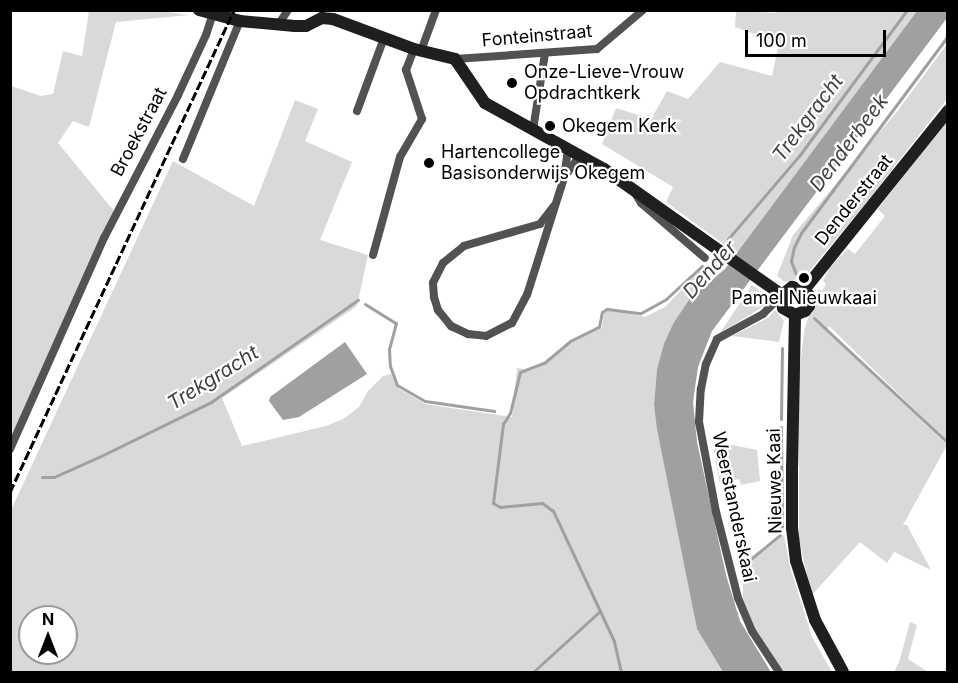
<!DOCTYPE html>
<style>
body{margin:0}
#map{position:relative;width:958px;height:683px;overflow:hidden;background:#fff;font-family:Inter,sans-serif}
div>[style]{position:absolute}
.green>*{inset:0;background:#d9d9d9}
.water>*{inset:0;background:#a0a0a0}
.stream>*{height:3px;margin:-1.5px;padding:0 1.5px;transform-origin:1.5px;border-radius:1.5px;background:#a0a0a0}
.street>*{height:8px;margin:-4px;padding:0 4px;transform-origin:4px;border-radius:4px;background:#525252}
.secondary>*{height:12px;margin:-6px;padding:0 6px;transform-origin:6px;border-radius:6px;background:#1f1f1f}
.rail>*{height:3px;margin-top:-1.5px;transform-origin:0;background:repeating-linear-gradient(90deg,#000 0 9px,transparent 0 12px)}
.dots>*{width:16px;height:16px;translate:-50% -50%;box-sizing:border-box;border:3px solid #fff;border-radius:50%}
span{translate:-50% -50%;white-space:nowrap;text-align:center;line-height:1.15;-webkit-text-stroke:4.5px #fff;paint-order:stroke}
.street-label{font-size:18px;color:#000}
.poi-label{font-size:18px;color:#000}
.left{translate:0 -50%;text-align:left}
.water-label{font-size:20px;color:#414141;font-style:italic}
.frame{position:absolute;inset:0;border:12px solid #000;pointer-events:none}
.north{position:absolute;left:18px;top:605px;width:60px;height:60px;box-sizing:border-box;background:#fff;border:2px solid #999;border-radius:50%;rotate:0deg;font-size:16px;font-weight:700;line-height:24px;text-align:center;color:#000}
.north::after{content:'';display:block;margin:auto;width:21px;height:27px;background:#000;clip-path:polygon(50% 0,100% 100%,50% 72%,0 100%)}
.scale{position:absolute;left:745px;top:30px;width:141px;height:27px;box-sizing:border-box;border:3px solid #000;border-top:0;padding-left:8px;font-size:18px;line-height:21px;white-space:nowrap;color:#000;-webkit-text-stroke:4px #fff;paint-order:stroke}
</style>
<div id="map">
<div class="green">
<i style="clip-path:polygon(777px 10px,917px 11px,737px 254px,666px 202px,673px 187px,602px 144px,616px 108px,651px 119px,667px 91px,688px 99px,720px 62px,772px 76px,779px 43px,735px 27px,736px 11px,776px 13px)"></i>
<i style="clip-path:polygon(89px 11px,162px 11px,189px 15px,116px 22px,89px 127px,73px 121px,58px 143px,114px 211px,11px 445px,11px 86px,41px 96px,53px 94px,63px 51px,82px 56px)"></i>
<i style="clip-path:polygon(947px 44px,947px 99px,866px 203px,811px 269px,801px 278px,785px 282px,777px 276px,793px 235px,899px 109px)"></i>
<i style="clip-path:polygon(evenodd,295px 100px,318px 109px,305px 141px,352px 162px,320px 240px,368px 255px,357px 306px,222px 398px,242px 446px,326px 426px,343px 419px,359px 407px,368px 391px,383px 376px,391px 374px,398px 388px,425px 404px,512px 417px,517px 368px,532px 370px,543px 365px,572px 341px,602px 328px,604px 313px,613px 309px,645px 317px,665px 307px,703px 267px,713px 277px,691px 297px,674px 322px,657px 369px,654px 405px,697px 629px,723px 672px,11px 672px,11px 510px,173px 161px,254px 206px,295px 100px,30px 617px,66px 617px,66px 653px,30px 653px,30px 617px)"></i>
<i style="clip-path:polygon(947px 120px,947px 441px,829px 326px,827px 331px,947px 445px,903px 525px,907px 525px,931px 570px,894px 552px,887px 563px,860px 542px,811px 596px,799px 538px,799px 376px,804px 331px,814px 299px,819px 289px,822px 291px,826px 284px,823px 281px,830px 267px,848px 249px,855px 254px,885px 216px,878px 209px)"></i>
<i style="clip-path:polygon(752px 285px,764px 293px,766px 305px,720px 333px)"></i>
<i style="clip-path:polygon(775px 310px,784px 321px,779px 342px,732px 336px,768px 318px)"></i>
<i style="clip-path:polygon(733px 445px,757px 450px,760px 481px,741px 485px,739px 479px,720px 484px,713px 446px)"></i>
<i style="clip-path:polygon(784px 535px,790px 567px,812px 637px,832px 672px,784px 672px,772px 658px,757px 633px,743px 600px,743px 568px)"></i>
<i style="clip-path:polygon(910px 622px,917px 625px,908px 659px,928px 672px,894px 672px,899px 662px)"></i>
</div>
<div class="water">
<i style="clip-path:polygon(917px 11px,947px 11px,947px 18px,712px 331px,698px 367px,693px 402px,697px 442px,726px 575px,740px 621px,771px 672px,723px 672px,697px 629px,657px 429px,654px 405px,657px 369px,664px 344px,674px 322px,691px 297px,725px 269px)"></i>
<i style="clip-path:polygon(345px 342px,367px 374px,299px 417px,283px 420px,269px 401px,270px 397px)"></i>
</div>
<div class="stream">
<i style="left:728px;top:239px;width:109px;rotate:-49.5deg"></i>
<i style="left:799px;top:156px;width:182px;rotate:-53.5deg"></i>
<i style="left:796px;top:274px;width:14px;rotate:-111deg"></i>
<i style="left:791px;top:261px;width:14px;rotate:-78deg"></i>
<i style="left:794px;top:247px;width:16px;rotate:-63deg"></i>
<i style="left:801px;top:233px;width:246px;rotate:-53.3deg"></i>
<i style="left:365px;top:304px;width:36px;rotate:32deg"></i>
<i style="left:396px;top:323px;width:27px;rotate:105deg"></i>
<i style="left:389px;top:349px;width:17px;rotate:87deg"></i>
<i style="left:390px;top:366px;width:20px;rotate:70deg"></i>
<i style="left:397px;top:385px;width:32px;rotate:30deg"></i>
<i style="left:425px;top:401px;width:70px;rotate:8.2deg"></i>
<i style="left:814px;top:318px;width:183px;rotate:43deg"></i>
<i style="left:781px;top:419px;width:71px;rotate:-89.2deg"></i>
<i style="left:42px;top:477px;width:12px"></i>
<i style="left:54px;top:477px;width:51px;rotate:-24.1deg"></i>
<i style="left:101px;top:456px;width:123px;rotate:-26.1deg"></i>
<i style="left:211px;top:402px;width:179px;rotate:-34.8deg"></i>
<i style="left:742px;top:566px;width:49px;rotate:-39.2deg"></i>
<i style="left:780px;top:535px;width:9px;rotate:-77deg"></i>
<i style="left:782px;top:526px;width:99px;rotate:-90.6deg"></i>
<i style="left:533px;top:672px;width:91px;rotate:-42.3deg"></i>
<i style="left:621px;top:672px;width:32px;rotate:-103deg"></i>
<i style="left:614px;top:641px;width:144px;rotate:-115.1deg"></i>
<i style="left:553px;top:511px;width:14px;rotate:-144deg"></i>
<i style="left:542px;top:503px;width:42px;rotate:174.6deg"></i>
<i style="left:500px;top:507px;width:8px;rotate:-150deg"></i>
<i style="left:493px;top:503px;width:80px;rotate:-82.8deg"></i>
<i style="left:503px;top:424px;width:13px;rotate:-58deg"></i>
<i style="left:510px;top:413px;width:42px;rotate:-76.3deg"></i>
<i style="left:520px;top:372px;width:26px;rotate:-21deg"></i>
<i style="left:544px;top:363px;width:34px;rotate:-40deg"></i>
<i style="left:570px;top:341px;width:32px;rotate:-26deg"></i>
<i style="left:599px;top:327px;width:15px;rotate:-79deg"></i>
<i style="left:602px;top:312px;width:6px;rotate:-31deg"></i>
<i style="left:607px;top:309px;width:34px;rotate:7deg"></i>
<i style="left:641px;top:313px;width:29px;rotate:-29deg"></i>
<i style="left:666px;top:299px;width:49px;rotate:-42.5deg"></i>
</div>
<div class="street">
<i style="left:278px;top:25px;width:18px;rotate:-56deg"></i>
<i style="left:421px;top:51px;width:44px;rotate:-69.9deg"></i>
<i style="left:455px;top:59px;width:142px;rotate:-4deg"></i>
<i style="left:597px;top:49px;width:60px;rotate:-40.3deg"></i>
<i style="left:357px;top:111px;width:78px;rotate:-69.7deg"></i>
<i style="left:533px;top:130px;width:78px;rotate:-81.1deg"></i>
<i style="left:183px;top:159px;width:149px;rotate:-67.6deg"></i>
<i style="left:566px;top:175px;width:24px;rotate:-55deg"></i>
<i style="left:635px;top:193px;width:12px;rotate:59deg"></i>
<i style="left:641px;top:203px;width:84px;rotate:40.7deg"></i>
<i style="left:554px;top:206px;width:23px;rotate:128deg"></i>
<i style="left:540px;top:224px;width:79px;rotate:163.9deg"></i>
<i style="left:464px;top:246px;width:27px;rotate:141deg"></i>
<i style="left:443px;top:263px;width:22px;rotate:117deg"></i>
<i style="left:433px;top:283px;width:14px;rotate:86deg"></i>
<i style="left:434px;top:297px;width:14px;rotate:73deg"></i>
<i style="left:438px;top:310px;width:21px;rotate:51deg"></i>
<i style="left:451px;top:326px;width:19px;rotate:25deg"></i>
<i style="left:468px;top:334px;width:18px;rotate:6deg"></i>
<i style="left:486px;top:336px;width:29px;rotate:-27deg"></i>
<i style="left:512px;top:323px;width:32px;rotate:-62deg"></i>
<i style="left:527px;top:295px;width:123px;rotate:-72.5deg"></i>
<i style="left:564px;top:178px;width:29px;rotate:-82deg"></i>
<i style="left:373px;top:255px;width:102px;rotate:-74.6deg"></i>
<i style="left:400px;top:157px;width:44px;rotate:-59.9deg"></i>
<i style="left:422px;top:119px;width:52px;rotate:-108.1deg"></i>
<i style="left:406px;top:70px;width:22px;rotate:-69deg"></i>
<i style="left:10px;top:449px;width:231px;rotate:-66deg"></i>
<i style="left:104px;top:238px;width:161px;rotate:-62.6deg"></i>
<i style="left:178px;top:95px;width:66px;rotate:-65deg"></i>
<i style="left:206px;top:35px;width:25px;rotate:-72deg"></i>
<i style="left:779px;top:672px;width:49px;rotate:-123.4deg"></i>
<i style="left:752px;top:631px;width:36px;rotate:-113deg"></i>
<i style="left:738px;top:598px;width:89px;rotate:-104.3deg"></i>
<i style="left:716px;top:512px;width:92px;rotate:-100.7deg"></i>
<i style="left:699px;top:422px;width:33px;rotate:-87deg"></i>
<i style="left:701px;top:389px;width:25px;rotate:-79deg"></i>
<i style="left:706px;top:364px;width:27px;rotate:-66deg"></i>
<i style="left:717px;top:339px;width:52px;rotate:-28.5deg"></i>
<i style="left:763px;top:314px;width:27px;rotate:-45deg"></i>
</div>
<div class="secondary">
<i style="left:199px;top:10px;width:42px;rotate:15deg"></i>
<i style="left:240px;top:21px;width:55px;rotate:5.2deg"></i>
<i style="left:295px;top:26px;width:11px"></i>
<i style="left:306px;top:26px;width:18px;rotate:-27deg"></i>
<i style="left:322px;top:18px;width:11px;rotate:5deg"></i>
<i style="left:333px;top:19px;width:86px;rotate:20.3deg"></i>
<i style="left:414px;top:49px;width:42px;rotate:13.7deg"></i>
<i style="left:455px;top:59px;width:53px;rotate:55.7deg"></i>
<i style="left:485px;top:103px;width:136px;rotate:29deg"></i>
<i style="left:604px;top:169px;width:218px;rotate:35.3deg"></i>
<i style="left:804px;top:290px;width:230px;rotate:-51.2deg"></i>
<i style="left:782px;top:295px;width:13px;rotate:86deg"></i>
<i style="left:783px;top:308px;width:14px;rotate:30deg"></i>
<i style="left:782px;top:295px;width:13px;rotate:-39deg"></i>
<i style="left:792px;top:287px;width:12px;rotate:14deg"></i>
<i style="left:795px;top:315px;width:151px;rotate:91.1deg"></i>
<i style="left:792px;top:466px;width:62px;rotate:90deg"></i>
<i style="left:792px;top:528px;width:33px;rotate:83deg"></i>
<i style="left:796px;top:561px;width:62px;rotate:72.1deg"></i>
<i style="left:815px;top:620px;width:59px;rotate:61.7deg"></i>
<i style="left:795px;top:315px;width:11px;rotate:-22deg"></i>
<i style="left:805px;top:311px;width:6px;rotate:-51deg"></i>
<i style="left:809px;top:306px;width:12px;rotate:-95deg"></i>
<i style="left:808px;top:294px;width:6px;rotate:-135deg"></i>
</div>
<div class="rail">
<i style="left:10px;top:492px;width:532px;rotate:-65.07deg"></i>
</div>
<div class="dots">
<i style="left:512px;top:83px;background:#000"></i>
<i style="left:550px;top:126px;background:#000"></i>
<i style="left:429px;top:163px;background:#000"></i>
<i style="left:804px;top:278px;background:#000"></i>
</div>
<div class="street-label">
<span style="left:537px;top:36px;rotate:-5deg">Fonteinstraat</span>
<span style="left:139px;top:132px;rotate:-62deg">Broekstraat</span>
<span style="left:854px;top:200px;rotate:-51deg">Denderstraat</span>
<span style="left:775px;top:481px;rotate:-91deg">Nieuwe Kaai</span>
<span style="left:734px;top:507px;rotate:78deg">Weerstanderskaai</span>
</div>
<div class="poi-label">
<span class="left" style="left:524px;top:83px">Onze-Lieve-Vrouw<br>Opdrachtkerk</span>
<span class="left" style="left:562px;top:126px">Okegem Kerk</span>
<span class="left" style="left:441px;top:163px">Hartencollege<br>Basisonderwijs Okegem</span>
<span style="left:804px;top:298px">Pamel Nieuwkaai</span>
</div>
<div class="water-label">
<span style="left:808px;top:118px;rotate:-53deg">Trekgracht</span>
<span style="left:849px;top:143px;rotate:-53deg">Denderbeek</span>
<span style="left:710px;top:270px;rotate:-48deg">Dender</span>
<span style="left:213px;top:378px;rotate:-32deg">Trekgracht</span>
</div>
<div class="frame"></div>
<div class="north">N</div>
<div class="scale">100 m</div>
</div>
